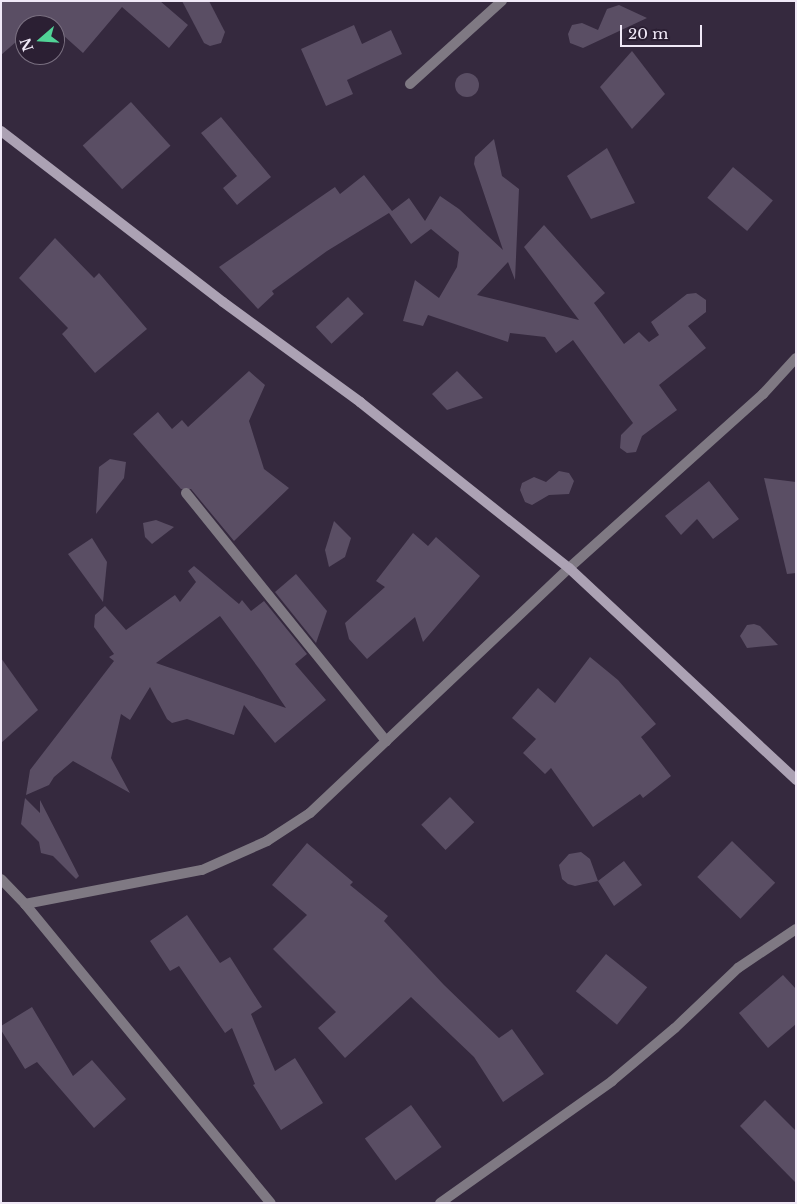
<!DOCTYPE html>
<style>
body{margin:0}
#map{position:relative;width:797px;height:1204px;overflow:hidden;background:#35293e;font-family:"Libre Baskerville",serif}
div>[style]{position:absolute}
.building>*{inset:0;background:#5a4e64;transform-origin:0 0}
.round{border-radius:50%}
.minor>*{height:10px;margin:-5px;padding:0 5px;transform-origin:5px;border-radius:5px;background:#7f7983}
.secondary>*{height:10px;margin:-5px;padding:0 5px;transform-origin:5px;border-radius:5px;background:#aca2b4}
span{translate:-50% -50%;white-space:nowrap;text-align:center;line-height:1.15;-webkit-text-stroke:4px #2b1f33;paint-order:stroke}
.frame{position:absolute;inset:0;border:2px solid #f0e9f7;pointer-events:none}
.north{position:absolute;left:15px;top:15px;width:50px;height:50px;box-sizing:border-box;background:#2b1f33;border:1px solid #7a7081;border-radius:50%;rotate:251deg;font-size:14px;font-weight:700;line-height:20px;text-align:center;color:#f0e9f7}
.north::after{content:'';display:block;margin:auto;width:18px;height:22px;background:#51d397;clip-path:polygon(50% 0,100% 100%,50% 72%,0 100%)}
.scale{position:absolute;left:620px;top:25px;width:82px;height:22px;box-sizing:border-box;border:2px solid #f0e9f7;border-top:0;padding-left:6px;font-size:15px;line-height:18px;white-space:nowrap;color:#f0e9f7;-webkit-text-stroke:4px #2b1f33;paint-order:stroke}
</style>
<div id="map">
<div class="building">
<i style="clip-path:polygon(1px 1px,160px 1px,188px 25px,169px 48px,122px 7px,83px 53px,44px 18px,36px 25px,25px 25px,25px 34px,1px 55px)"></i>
<i style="clip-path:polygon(182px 1px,209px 1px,225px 32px,221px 43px,210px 46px,204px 43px)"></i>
<i style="clip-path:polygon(619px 5px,647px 18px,583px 48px,570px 43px,568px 34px,572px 25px,582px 23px,598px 30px,607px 9px)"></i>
<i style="clip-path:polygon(354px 25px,362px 44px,391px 30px,402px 54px,347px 80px,353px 94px,326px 106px,301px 49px)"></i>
<i style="clip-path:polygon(632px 51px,665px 94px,632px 129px,600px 87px)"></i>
<i class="round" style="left:455px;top:73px;width:24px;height:24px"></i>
<i style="left:131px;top:102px;width:59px;height:65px;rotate:48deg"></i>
<i style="clip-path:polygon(221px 117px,271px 177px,237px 205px,223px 188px,237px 176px,201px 133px)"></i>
<i style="clip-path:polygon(494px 139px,502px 176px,519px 189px,515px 280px,508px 262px,477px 295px,579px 320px,524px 247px,544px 225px,605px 293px,594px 303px,624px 344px,639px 332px,649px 342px,659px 335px,651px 322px,687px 294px,696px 293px,706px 300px,706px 312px,688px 326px,706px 348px,659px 385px,677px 410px,642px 436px,636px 452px,627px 453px,620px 448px,621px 435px,633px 423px,573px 340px,556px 353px,545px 337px,510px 333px,508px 342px,428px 315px,423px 326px,403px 321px,415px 280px,439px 298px,457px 267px,459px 252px,431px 229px,411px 244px,389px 213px,327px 251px,272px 291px,274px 294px,258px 309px,219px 267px,335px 187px,340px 194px,364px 175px,392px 211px,409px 198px,425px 221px,440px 196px,459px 209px,503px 250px,474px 164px,475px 157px)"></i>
<i style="clip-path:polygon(607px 148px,635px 203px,591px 219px,567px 176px)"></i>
<i style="left:733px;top:167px;width:52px;height:40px;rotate:40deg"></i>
<i style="clip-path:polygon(55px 238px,94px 278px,99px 273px,147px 329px,95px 373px,62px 334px,68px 328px,19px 278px)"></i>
<i style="left:348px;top:297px;width:23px;height:44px;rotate:47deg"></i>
<i style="clip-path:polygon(249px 371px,265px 385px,249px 421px,264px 469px,289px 488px,234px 541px,191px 489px,181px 489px,133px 434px,158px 412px,172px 429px,182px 420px,188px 427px)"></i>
<i style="clip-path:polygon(457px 371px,483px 398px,447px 410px,432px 394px)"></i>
<i style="clip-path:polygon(110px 459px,126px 462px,124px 478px,96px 514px,99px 467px)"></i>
<i style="clip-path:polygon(559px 471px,569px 473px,574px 481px,569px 494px,549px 495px,532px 505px,525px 502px,520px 490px,522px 483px,534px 477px,546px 482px)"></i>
<i style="clip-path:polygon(764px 478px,796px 482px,796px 573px,787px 574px)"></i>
<i style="clip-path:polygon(709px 481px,739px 519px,713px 539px,697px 519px,681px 535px,665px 516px)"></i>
<i style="clip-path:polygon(156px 520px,174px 527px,152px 544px,145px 537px,143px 523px)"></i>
<i style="clip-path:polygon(334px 521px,351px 538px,345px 557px,329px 567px,325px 550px)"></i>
<i style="clip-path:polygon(413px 533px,428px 546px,436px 537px,480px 576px,423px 642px,415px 617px,367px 659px,349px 639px,345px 623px,385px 587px,376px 581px)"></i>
<i style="clip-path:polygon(92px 538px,107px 562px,103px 602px,68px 554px)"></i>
<i style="clip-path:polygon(evenodd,194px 566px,239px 604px,242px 600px,251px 611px,264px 601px,307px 654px,295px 664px,326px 700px,275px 743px,244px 705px,234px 735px,187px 719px,172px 723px,167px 719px,150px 687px,130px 720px,121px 714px,111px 758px,130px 793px,73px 761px,54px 777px,49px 785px,26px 795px,30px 770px,114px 661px,109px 657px,114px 654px,94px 627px,95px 615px,105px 606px,126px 630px,175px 595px,180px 602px,196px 582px,188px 571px,194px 566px,220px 616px,260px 670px,286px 708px,156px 663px,220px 616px)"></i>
<i style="clip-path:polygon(296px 574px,327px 611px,316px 643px,275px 592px)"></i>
<i style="clip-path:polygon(754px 624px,760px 626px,778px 645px,747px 648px,740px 636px,747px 625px)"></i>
<i style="clip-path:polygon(590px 657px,618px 680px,656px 724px,641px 737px,671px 776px,643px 798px,640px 794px,593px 827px,551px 768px,545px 774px,523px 753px,536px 739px,512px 718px,538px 688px,555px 703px)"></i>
<i style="clip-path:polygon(1px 658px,38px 710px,1px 743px)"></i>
<i style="left:450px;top:797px;width:35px;height:40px;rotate:46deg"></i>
<i style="clip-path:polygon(25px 798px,40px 813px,40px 800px,79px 876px,76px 879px,53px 856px,41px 853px,39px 842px,21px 824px)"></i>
<i style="left:732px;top:841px;width:60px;height:50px;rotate:44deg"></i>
<i style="clip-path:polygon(307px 843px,353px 882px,350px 885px,388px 916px,384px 921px,444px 985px,499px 1038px,512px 1029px,544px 1074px,503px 1102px,474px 1057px,411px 997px,345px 1058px,318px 1028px,336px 1012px,273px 949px,307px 915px,272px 885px)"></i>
<i style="clip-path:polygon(581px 852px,590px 859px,598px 881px,624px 861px,642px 885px,614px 906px,598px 881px,575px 886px,568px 884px,562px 879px,559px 865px,569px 854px)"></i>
<i style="clip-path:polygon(187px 915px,220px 963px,230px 957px,262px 1007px,251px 1014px,275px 1071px,295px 1058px,323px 1103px,281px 1130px,253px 1085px,255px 1084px,232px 1028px,225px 1033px,179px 966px,170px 971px,150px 941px)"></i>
<i style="left:606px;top:954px;width:53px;height:48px;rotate:39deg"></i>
<i style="clip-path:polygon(783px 975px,796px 989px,796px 1024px,768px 1048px,739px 1013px)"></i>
<i style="clip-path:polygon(32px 1007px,73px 1076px,92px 1060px,126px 1099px,94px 1128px,37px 1062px,25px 1069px,1px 1030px,1px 1026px)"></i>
<i style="clip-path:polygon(765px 1100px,796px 1131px,796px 1183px,740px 1126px)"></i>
<i style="left:411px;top:1105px;width:52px;height:57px;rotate:54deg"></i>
</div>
<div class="minor">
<i style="left:410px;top:84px;width:124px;rotate:-42.1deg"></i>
<i style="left:186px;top:493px;width:319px;rotate:51.1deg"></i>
<i style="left:1px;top:879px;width:35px;rotate:46deg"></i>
<i style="left:25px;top:904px;width:387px;rotate:50.6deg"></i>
<i style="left:25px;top:904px;width:180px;rotate:-10.9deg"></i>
<i style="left:202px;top:870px;width:71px;rotate:-24deg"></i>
<i style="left:267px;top:841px;width:51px;rotate:-33.1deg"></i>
<i style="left:310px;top:813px;width:357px;rotate:-43.4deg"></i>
<i style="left:569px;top:568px;width:261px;rotate:-41.9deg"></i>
<i style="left:763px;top:394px;width:49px;rotate:-47.5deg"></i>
<i style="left:440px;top:1203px;width:211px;rotate:-35.3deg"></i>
<i style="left:612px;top:1081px;width:82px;rotate:-40.1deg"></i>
<i style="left:675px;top:1028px;width:87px;rotate:-43.6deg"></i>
<i style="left:738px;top:968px;width:70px;rotate:-33.9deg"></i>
</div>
<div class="secondary">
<i style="left:1px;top:131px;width:280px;rotate:37.6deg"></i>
<i style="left:223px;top:302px;width:170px;rotate:36.1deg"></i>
<i style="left:360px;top:402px;width:267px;rotate:38.5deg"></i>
<i style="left:569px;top:568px;width:311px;rotate:43deg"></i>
</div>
<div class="frame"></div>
<div class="north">N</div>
<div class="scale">20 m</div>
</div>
